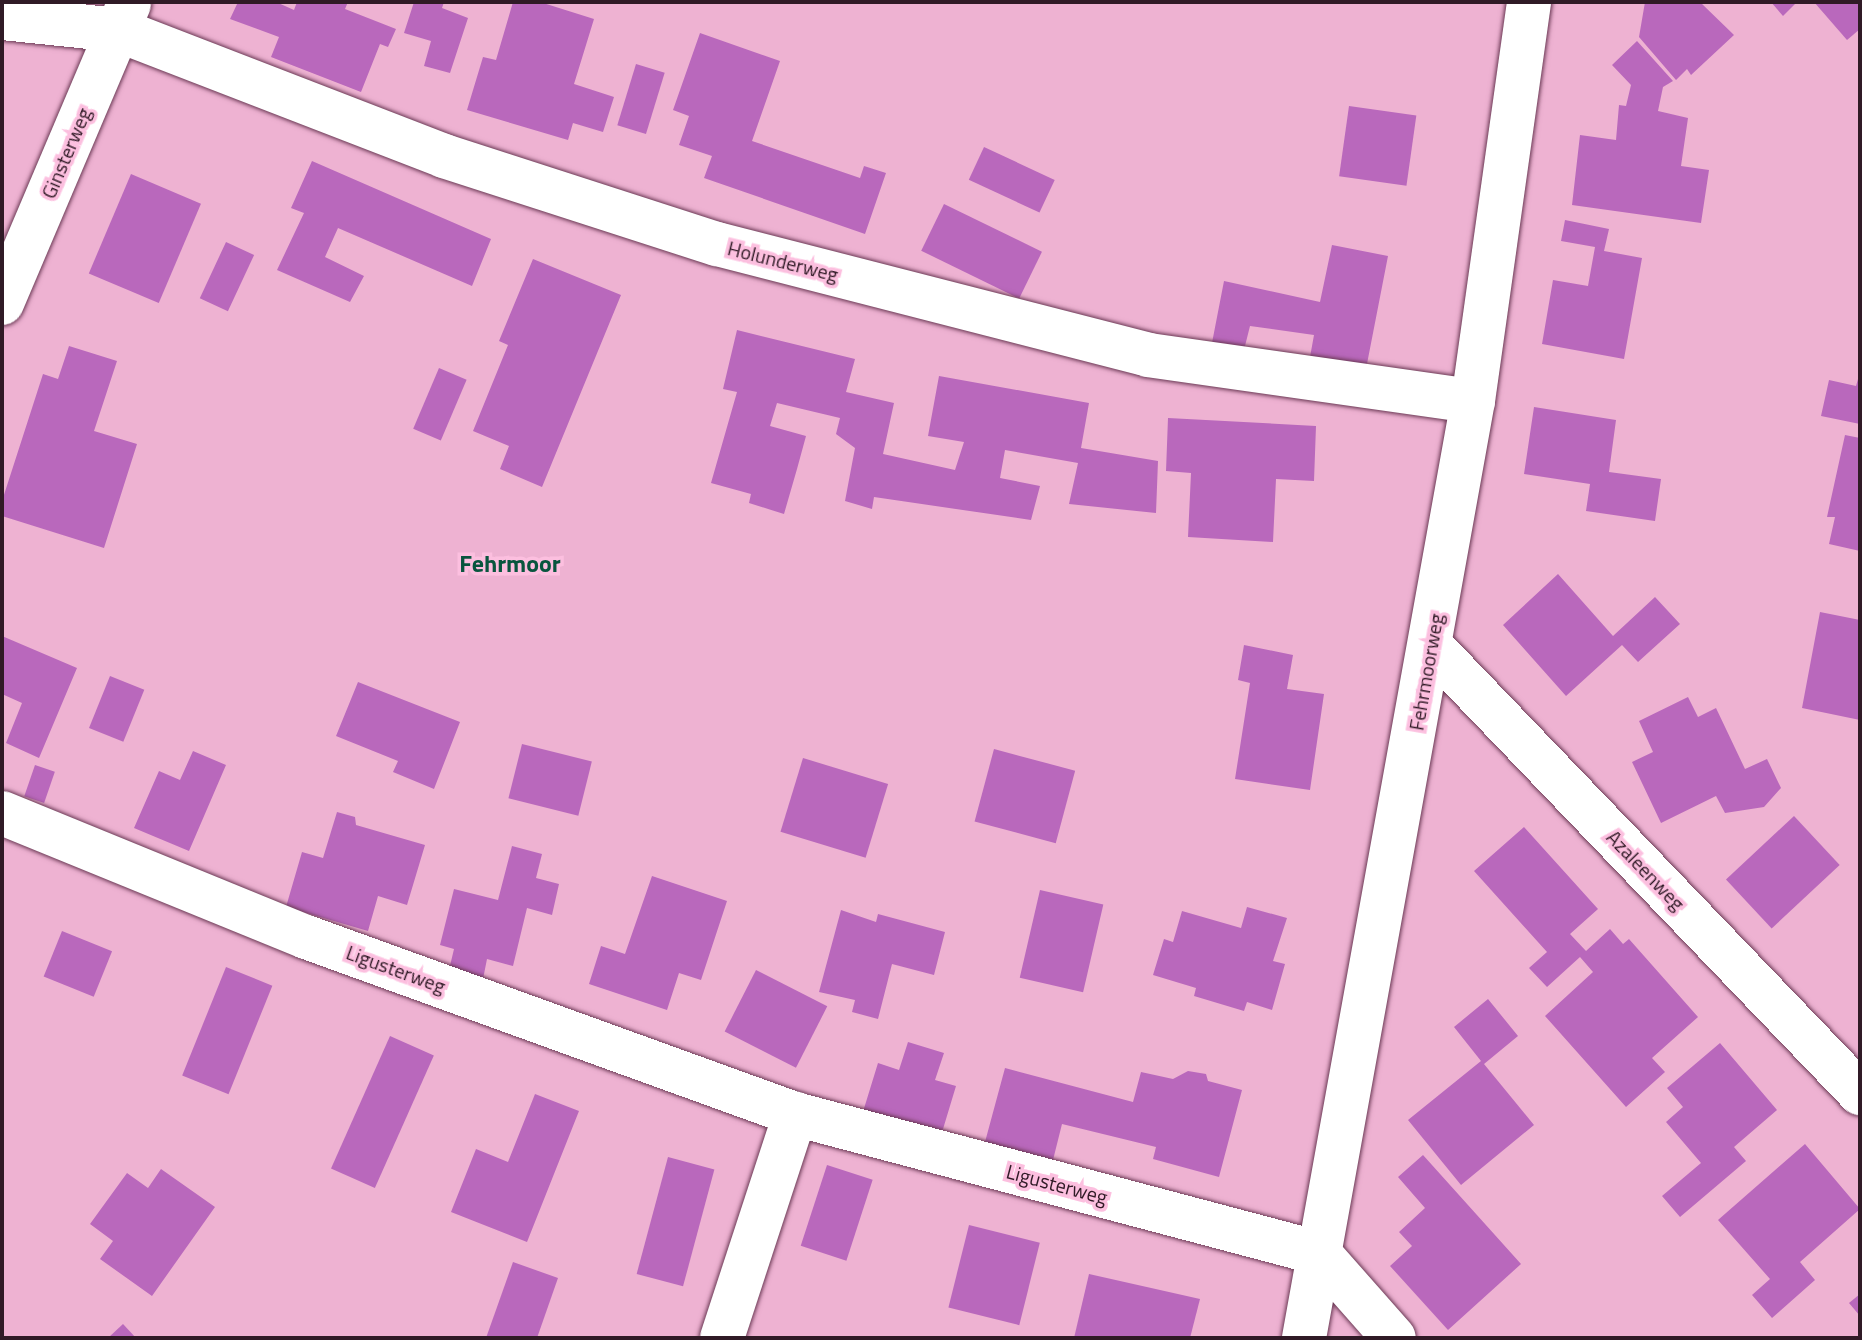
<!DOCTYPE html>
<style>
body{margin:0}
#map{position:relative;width:1862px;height:1340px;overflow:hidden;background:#eeb2d2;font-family:"Titillium Web",sans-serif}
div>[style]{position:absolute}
.building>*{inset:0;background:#b968bc;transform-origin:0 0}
.roads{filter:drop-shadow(0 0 2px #6b3955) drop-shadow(0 0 2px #6b3955)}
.minor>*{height:44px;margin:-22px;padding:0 22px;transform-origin:22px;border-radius:22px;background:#fff}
span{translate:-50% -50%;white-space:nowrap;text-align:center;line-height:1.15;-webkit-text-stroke:7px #fcbfdf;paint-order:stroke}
.street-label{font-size:20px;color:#301a26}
.quarter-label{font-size:24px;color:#08553e;font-weight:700}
.frame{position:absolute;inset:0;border:4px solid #301a26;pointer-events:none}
</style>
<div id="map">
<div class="building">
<i style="clip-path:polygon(238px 2px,276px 2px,294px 10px,297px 2px,348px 2px,345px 9px,396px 29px,388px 47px,380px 44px,361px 92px,271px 57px,279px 37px,230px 19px)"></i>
<i style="clip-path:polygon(414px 2px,444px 2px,442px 8px,468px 18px,450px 73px,424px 66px,431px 41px,404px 33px)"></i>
<i style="clip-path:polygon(513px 2px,540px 2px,594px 19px,574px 84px,614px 97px,603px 132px,573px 123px,568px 140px,467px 110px,483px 57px,496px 60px)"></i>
<i style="clip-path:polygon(1645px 2px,1700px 2px,1734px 35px,1691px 75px,1687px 69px,1676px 80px,1639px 37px)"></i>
<i style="clip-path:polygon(1771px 2px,1797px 2px,1783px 16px)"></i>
<i style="clip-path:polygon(1814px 2px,1860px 2px,1860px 29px,1847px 40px)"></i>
<i style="clip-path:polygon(700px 33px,780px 61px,752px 141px,860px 178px,864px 166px,886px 173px,865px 234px,704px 178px,712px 156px,679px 145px,689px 116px,673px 110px)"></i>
<i style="clip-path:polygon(1637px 41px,1673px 81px,1663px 87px,1658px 111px,1688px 118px,1681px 166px,1709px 170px,1701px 223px,1572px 205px,1580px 135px,1616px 140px,1619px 105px,1626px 106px,1631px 85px,1612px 65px)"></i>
<i style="left:636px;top:64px;width:30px;height:64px;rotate:17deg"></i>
<i style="left:1349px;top:106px;width:68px;height:71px;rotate:8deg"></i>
<i style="left:984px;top:147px;width:78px;height:36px;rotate:25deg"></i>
<i style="clip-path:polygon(312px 161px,491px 239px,472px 286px,338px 228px,325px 257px,364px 276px,350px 302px,277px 270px,304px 213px,291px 208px)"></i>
<i style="left:131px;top:174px;width:76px;height:108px;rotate:23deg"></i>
<i style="left:944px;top:204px;width:109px;height:52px;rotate:26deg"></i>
<i style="clip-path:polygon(1565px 220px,1609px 229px,1604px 251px,1642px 258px,1624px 359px,1542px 344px,1553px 280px,1588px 286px,1595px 247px,1561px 241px)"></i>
<i style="left:226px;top:242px;width:31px;height:62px;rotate:25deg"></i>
<i style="clip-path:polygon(1332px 245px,1388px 256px,1366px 369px,1310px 357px,1314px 335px,1250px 326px,1243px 354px,1211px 348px,1224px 281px,1320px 302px)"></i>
<i style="clip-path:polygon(533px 259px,621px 295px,542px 487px,500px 469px,509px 446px,473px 431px,508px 345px,499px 341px)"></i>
<i style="clip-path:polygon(737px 330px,855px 359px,846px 392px,894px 403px,883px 454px,955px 470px,964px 442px,928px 436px,939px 376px,1089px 403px,1081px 448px,1158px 461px,1156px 513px,1069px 504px,1078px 463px,1005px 450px,1000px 478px,1040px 486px,1031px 520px,874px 497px,872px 509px,845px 501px,855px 448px,836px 434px,840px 418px,777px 403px,770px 426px,806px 436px,797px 469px,784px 514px,749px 503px,751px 494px,711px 483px,737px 392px,723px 389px)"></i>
<i style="clip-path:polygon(69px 346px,117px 361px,94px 431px,137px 444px,104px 548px,2px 516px,2px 501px,43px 374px,58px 379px)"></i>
<i style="left:439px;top:368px;width:30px;height:66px;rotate:23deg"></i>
<i style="clip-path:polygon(1860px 372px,1860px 424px,1821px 416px,1829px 380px,1856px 386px)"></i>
<i style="clip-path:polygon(1534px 407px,1616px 420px,1609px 472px,1661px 479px,1655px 521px,1586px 511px,1590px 484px,1524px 474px)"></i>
<i style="clip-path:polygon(1168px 418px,1316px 426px,1314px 481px,1276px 479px,1273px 542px,1188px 537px,1191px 473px,1166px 471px)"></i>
<i style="clip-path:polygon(1845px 435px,1860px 438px,1860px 551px,1829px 544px,1835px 517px,1827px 517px)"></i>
<i style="clip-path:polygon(1558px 574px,1613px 636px,1655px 597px,1680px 624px,1638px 662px,1622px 645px,1566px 696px,1503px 625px)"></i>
<i style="clip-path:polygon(1820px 612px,1860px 620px,1860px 720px,1802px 708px)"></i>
<i style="clip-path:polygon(2px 636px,77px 668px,39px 758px,6px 743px,22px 703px,2px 694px)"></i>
<i style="clip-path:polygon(1244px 645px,1293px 655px,1287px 689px,1324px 694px,1310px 790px,1235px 779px,1250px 683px,1238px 680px)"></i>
<i style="left:110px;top:676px;width:37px;height:56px;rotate:22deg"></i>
<i style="clip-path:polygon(358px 682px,460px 722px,434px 789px,393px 772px,398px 761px,336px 736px)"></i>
<i style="clip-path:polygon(1688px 697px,1698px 717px,1716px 708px,1745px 769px,1767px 759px,1781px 788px,1764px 807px,1725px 813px,1716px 796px,1661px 823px,1632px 762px,1653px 752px,1639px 721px)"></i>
<i style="left:522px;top:744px;width:72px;height:56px;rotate:14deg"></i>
<i style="left:994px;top:749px;width:84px;height:75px;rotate:15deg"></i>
<i style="clip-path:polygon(193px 751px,226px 765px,189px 851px,134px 828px,159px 771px,180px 780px)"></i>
<i style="left:803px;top:758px;width:89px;height:77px;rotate:17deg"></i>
<i style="left:35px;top:765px;width:21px;height:33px;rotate:19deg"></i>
<i style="clip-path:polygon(337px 812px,355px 817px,356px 825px,425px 845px,407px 905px,378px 896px,368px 931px,286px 907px,302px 852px,323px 858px)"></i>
<i style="left:1794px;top:816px;width:67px;height:93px;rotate:47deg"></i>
<i style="clip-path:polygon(1524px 827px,1598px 909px,1570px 934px,1586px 951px,1610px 929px,1623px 944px,1629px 939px,1698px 1017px,1652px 1058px,1665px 1072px,1626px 1107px,1545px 1016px,1593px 972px,1580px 957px,1547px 987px,1529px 968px,1547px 952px,1474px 871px)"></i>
<i style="clip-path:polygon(512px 846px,542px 854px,536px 878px,559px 884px,552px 915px,527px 908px,513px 966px,487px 959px,483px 979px,449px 970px,454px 949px,440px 945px,454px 889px,498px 900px)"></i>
<i style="clip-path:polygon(652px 876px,727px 901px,701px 980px,679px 973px,667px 1010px,589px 984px,601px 946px,625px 954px)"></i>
<i style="left:1040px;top:890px;width:65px;height:90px;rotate:13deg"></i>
<i style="clip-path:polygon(1247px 907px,1287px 918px,1273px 961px,1285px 964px,1272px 1010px,1247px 1002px,1244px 1011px,1194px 996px,1196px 988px,1153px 975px,1164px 939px,1173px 942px,1182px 911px,1241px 928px)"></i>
<i style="clip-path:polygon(841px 910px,876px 922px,878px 914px,945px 932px,934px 975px,892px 964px,878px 1019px,852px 1012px,855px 1000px,819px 992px)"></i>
<i style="left:62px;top:931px;width:54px;height:49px;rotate:22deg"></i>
<i style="left:226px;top:967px;width:50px;height:117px;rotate:22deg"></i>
<i style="left:756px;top:970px;width:80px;height:69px;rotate:27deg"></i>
<i style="clip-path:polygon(1488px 999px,1518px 1036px,1484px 1064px,1534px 1125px,1461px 1185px,1408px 1120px,1481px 1061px,1454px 1027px)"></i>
<i style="left:390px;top:1036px;width:48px;height:145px;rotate:24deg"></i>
<i style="clip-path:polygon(908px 1042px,944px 1053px,935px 1080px,956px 1086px,940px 1139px,862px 1115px,878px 1063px,899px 1070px)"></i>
<i style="clip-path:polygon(1720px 1043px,1777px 1110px,1734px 1147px,1746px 1161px,1680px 1217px,1662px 1196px,1701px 1163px,1666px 1122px,1683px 1107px,1667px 1088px)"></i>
<i style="clip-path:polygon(1005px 1068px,1133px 1102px,1141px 1072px,1173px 1079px,1188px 1071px,1206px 1074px,1208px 1081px,1242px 1090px,1219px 1177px,1153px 1159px,1156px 1147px,1062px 1124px,1053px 1160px,985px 1142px)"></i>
<i style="clip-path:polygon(535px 1094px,579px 1111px,527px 1242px,451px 1212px,476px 1149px,508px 1162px)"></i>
<i style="clip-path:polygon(1805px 1144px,1860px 1209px,1800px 1262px,1815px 1280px,1772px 1318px,1752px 1295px,1770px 1279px,1718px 1220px)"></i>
<i style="clip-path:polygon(1423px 1155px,1521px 1264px,1448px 1330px,1390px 1266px,1412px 1246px,1399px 1232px,1425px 1208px,1398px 1177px)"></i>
<i style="left:668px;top:1157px;width:48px;height:121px;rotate:15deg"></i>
<i style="left:827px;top:1165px;width:48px;height:85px;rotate:18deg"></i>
<i style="clip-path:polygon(161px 1169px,215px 1207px,152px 1296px,100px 1259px,113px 1241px,90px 1224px,127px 1173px,148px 1188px)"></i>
<i style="left:969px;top:1225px;width:73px;height:85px;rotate:14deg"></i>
<i style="clip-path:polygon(513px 1262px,558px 1278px,537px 1338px,486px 1338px)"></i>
<i style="clip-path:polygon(1089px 1274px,1200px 1299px,1190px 1338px,1074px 1338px)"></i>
<i style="clip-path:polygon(1860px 1294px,1860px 1316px,1849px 1303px)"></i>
<i style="clip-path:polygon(123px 1324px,136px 1338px,108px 1338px)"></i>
</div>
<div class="roads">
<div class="minor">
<i style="left:2px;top:18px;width:117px;rotate:5.9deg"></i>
<i style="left:118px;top:30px;width:350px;rotate:21.1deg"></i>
<i style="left:444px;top:156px;width:287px;rotate:17.9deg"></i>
<i style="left:717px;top:244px;width:445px;rotate:14.4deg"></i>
<i style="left:1148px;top:355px;width:328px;rotate:8.1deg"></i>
<i style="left:2px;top:303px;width:325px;rotate:-67deg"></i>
<i style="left:1431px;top:646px;width:620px;rotate:46.18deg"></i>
<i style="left:2px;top:813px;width:328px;rotate:22.2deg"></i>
<i style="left:306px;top:937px;width:520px;rotate:19.9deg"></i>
<i style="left:795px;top:1114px;width:542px;rotate:14.86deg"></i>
<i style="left:1319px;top:1253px;width:113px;rotate:48.6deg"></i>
<i style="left:722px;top:1338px;width:236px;rotate:-71.9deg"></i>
<i style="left:1304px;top:1338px;width:952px;rotate:-79.78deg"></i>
<i style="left:1473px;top:401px;width:403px;rotate:-82deg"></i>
</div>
</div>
<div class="street-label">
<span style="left:66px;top:153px;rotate:-67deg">Ginsterweg</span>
<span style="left:783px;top:261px;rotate:14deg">Holunderweg</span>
<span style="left:1426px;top:672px;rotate:-80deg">Fehrmoorweg</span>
<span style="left:1646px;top:870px;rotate:46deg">Azaleenweg</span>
<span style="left:396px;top:969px;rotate:20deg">Ligusterweg</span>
<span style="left:1057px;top:1184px;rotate:15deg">Ligusterweg</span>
</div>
<div class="quarter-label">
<span style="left:510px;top:564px">Fehrmoor</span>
</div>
<div class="frame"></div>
</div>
